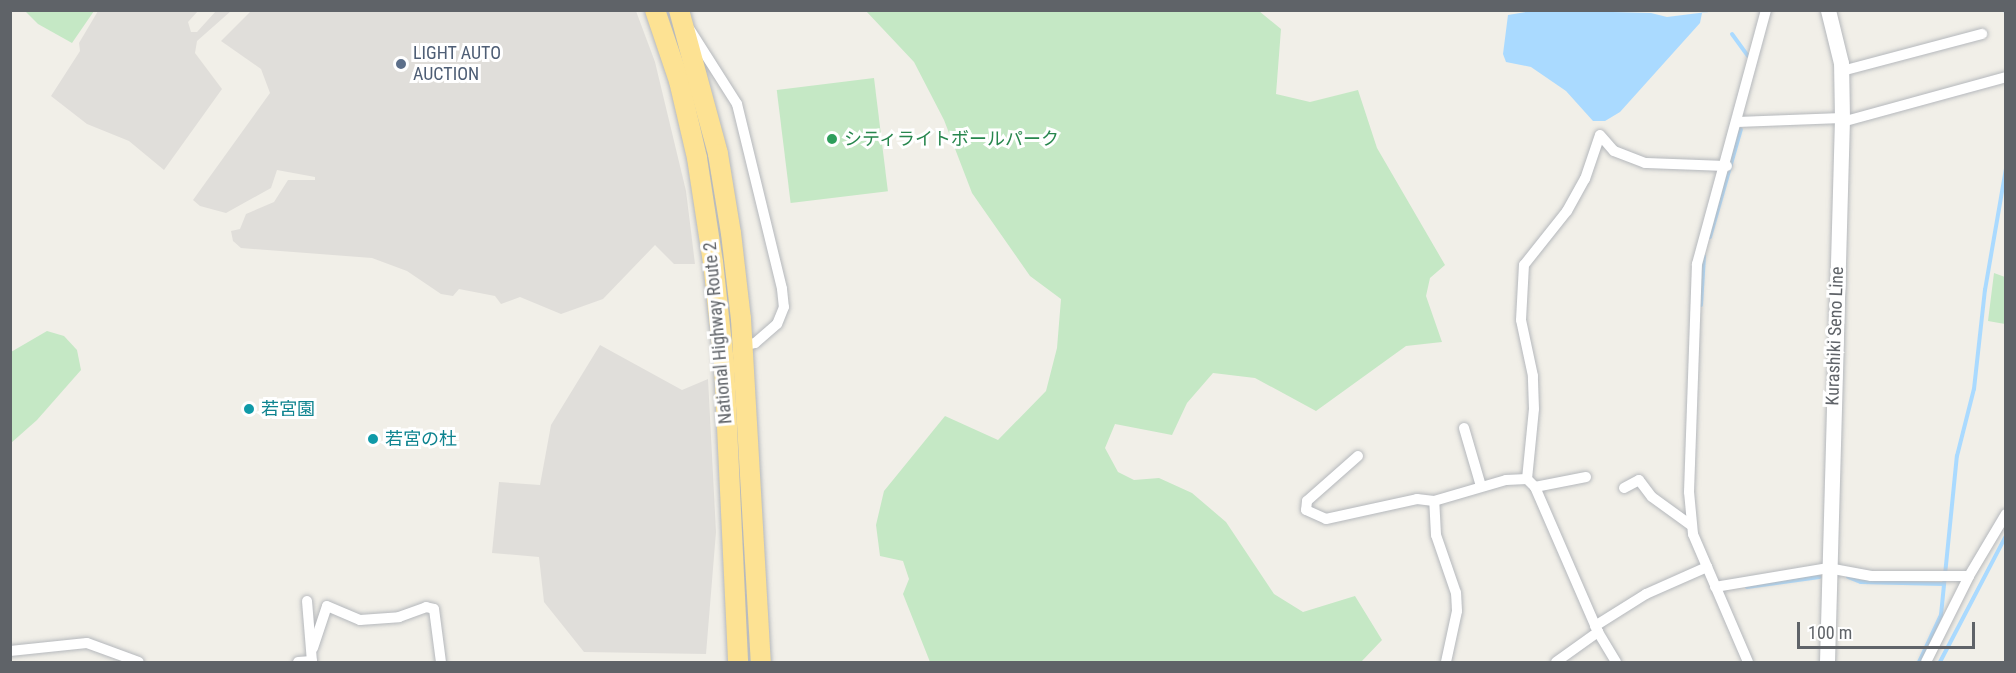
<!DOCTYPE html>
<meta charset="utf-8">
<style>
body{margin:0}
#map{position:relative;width:2016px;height:673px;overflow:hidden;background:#f1efe8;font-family:"Roboto Condensed","Noto Sans JP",sans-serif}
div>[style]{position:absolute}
.industrial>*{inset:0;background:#e0deda}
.green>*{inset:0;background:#c5e8c5;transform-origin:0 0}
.water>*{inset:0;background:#aadaff}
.stream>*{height:4px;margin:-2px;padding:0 2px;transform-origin:2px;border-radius:2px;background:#aadaff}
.roads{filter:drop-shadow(0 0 2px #b5b8bc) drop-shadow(0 0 2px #b5b8bc)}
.street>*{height:10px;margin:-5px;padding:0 5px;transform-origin:5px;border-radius:5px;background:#fff}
.secondary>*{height:15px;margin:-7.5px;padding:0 7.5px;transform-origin:7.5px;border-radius:7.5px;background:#fff}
.highway>*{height:20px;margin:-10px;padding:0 10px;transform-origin:10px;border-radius:10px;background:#fde293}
.dots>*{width:16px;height:16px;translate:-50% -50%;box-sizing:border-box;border:3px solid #fff;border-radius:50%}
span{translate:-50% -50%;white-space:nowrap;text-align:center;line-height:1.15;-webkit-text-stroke:6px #fff;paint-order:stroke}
.service-label{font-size:18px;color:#4e5e75}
.left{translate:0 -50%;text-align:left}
.leisure-label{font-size:18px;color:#27864d}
.street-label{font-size:18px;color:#5f6368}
.culture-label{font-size:18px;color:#0d838f}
.frame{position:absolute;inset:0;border:12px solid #5f6368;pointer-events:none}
.scale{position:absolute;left:1797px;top:622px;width:178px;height:27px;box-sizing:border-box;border:3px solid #5f6368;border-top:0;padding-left:8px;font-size:18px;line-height:21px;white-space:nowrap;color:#5f6368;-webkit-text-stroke:4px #fff;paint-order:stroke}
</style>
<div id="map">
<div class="industrial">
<i style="clip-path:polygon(98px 11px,198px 11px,188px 22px,191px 32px,197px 32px,216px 11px,231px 11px,197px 41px,195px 53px,222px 89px,164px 170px,129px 141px,87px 124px,51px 96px,80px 51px,79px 43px)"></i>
<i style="clip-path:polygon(251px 11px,636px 11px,655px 62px,686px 191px,695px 264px,674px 264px,655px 245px,603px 299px,561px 314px,520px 297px,501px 304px,495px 296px,459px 289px,453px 296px,441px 294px,407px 271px,372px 258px,241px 248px,233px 241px,231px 231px,240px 229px,246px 214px,274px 202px,288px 180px,315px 180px,315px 177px,277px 170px,271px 188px,226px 213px,200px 206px,193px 200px,270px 93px,261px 69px,221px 41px)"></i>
<i style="clip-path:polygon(600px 345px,682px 390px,708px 379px,716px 532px,706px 654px,584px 652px,544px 602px,539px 557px,492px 553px,499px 482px,540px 485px,551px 425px)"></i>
</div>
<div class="green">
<i style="clip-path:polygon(25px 11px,94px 11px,72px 43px,38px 24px)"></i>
<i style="clip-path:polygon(866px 11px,1259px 11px,1281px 29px,1276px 94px,1310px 102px,1358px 90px,1377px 148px,1445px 265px,1430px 278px,1426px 296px,1442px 342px,1406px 346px,1316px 411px,1255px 378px,1213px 373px,1187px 403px,1172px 435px,1115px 424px,1105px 448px,1118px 472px,1134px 480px,1159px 478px,1192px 493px,1226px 522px,1274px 594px,1303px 612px,1355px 596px,1382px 640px,1361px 662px,930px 662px,903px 594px,909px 579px,903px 561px,880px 556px,876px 525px,884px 491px,945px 416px,998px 440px,1046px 391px,1057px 348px,1061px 299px,1030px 276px,972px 193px,944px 120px,914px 62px)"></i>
<i style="left:874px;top:78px;width:114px;height:98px;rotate:83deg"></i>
<i style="clip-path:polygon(1994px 273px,2005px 277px,2005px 324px,1988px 321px)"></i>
<i style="clip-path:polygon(47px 331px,64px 336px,77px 350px,81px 370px,37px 420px,11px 443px,11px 352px)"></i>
</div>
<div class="water">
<i style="clip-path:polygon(1537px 10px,1651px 13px,1667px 17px,1715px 11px,1702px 13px,1700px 23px,1620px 112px,1605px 121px,1593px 121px,1566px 91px,1531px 67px,1506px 62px,1503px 54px,1508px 15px)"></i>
</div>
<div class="stream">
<i style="left:2005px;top:10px;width:3px;rotate:72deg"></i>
<i style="left:1732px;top:34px;width:27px;rotate:54deg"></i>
<i style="left:1710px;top:237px;width:112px;rotate:-74deg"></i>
<i style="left:1701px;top:305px;width:49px;rotate:-86.5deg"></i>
<i style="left:1848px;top:577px;width:14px;rotate:21deg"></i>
<i style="left:1861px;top:582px;width:83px;rotate:1.4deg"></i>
<i style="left:1747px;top:587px;width:73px;rotate:-7.9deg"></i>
<i style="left:1919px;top:662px;width:52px;rotate:-64.9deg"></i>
<i style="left:1941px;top:615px;width:160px;rotate:-84.3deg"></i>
<i style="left:1957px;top:456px;width:69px;rotate:-75.8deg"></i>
<i style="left:1974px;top:389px;width:100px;rotate:-83.7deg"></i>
<i style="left:1985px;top:290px;width:123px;rotate:-80.2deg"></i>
<i style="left:1940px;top:662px;width:142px;rotate:-62.4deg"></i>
</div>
<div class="roads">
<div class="street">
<i style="left:690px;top:30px;width:88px;rotate:57.6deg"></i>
<i style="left:737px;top:104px;width:190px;rotate:76.3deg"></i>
<i style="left:782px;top:289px;width:18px;rotate:84deg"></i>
<i style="left:784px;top:307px;width:18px;rotate:112deg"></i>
<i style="left:777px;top:324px;width:29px;rotate:139deg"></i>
<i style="left:755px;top:343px;width:12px;rotate:166deg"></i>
<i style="left:1842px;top:71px;width:145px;rotate:-14.8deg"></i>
<i style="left:1737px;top:122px;width:105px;rotate:-2.2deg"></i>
<i style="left:1842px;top:122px;width:170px;rotate:-15.3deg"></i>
<i style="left:1464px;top:428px;width:60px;rotate:73.7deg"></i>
<i style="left:1358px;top:456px;width:68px;rotate:138.6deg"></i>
<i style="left:1307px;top:501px;width:9px;rotate:96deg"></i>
<i style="left:1306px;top:510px;width:22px;rotate:24deg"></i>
<i style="left:1326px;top:519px;width:93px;rotate:-12.4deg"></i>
<i style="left:1417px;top:499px;width:17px;rotate:7deg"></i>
<i style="left:1527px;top:479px;width:70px;rotate:-84.3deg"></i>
<i style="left:1534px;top:409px;width:33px;rotate:-92deg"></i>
<i style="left:1533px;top:376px;width:57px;rotate:-102.1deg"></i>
<i style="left:1521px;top:320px;width:55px;rotate:-86.9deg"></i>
<i style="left:1524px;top:265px;width:69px;rotate:-51.5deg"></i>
<i style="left:1567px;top:211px;width:37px;rotate:-61deg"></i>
<i style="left:1585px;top:179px;width:46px;rotate:-71.2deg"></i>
<i style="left:1600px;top:135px;width:21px;rotate:49deg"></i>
<i style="left:1614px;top:151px;width:33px;rotate:21deg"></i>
<i style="left:1645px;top:163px;width:82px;rotate:2.1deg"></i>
<i style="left:1535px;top:487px;width:52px;rotate:-11.1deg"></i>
<i style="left:1624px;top:488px;width:17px;rotate:-28deg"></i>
<i style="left:1639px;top:480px;width:21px;rotate:53deg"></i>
<i style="left:1652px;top:497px;width:49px;rotate:35.9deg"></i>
<i style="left:1715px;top:587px;width:115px;rotate:-9.5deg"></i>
<i style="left:1828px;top:568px;width:44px;rotate:10.5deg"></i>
<i style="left:1871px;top:576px;width:98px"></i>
<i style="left:307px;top:601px;width:61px;rotate:85.3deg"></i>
<i style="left:1595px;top:626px;width:60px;rotate:-32.1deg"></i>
<i style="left:1646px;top:594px;width:67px;rotate:-23.9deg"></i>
<i style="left:313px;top:648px;width:44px;rotate:-71.6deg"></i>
<i style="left:327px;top:606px;width:36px;rotate:23deg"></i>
<i style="left:360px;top:620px;width:39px;rotate:-4deg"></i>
<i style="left:399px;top:617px;width:29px;rotate:-20deg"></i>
<i style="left:426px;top:607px;width:8px;rotate:14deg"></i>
<i style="left:434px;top:609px;width:53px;rotate:82.5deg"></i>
<i style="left:10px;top:651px;width:77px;rotate:-5.9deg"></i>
<i style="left:87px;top:643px;width:55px;rotate:20.1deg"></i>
<i style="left:298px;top:662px;width:14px;rotate:-4deg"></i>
<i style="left:1446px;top:662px;width:52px;rotate:-77.8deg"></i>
<i style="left:1457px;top:611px;width:18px;rotate:-93deg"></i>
<i style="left:1456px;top:593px;width:61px;rotate:-109deg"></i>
<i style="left:1436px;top:535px;width:34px;rotate:-93deg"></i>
<i style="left:1434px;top:501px;width:75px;rotate:-16.3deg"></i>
<i style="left:1506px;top:480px;width:21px;rotate:-3deg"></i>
<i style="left:1527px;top:479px;width:11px;rotate:45deg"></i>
<i style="left:1535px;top:487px;width:158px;rotate:66.5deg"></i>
<i style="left:1598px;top:632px;width:35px;rotate:59deg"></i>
<i style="left:1556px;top:662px;width:52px;rotate:-35.5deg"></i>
<i style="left:1748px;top:662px;width:139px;rotate:-113.3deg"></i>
<i style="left:1693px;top:534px;width:42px;rotate:-95.4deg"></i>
<i style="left:1689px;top:492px;width:228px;rotate:-88deg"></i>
<i style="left:1697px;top:264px;width:263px;rotate:-74.8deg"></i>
<i style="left:1926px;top:662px;width:96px;rotate:-63.4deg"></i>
<i style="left:1969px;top:576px;width:72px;rotate:-59.2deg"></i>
</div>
<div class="secondary">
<i style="left:1827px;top:662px;width:544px;rotate:-88.42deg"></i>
<i style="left:1842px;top:118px;width:55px;rotate:-91deg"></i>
<i style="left:1841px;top:63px;width:55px;rotate:-103.8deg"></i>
</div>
<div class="highway">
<i style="left:655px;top:10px;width:75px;rotate:71.3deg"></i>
<i style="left:679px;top:81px;width:79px;rotate:76.8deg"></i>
<i style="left:697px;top:158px;width:105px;rotate:81.3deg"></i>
<i style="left:713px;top:262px;width:102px;rotate:83.8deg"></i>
<i style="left:724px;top:363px;width:299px;rotate:87.3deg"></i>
<i style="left:679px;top:10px;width:149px;rotate:74.8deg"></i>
<i style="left:718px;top:154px;width:80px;rotate:80.7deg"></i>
<i style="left:731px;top:233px;width:87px;rotate:83.4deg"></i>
<i style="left:741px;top:319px;width:344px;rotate:86.7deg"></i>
</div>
</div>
<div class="dots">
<i style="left:401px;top:64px;background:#5c6f8a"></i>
<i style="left:832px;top:139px;background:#2e9e5b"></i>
<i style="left:249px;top:409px;background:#0f9aa8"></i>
<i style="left:373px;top:439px;background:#0f9aa8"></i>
</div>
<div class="service-label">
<span class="left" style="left:413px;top:64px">LIGHT AUTO<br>AUCTION</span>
</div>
<div class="leisure-label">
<span class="left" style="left:844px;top:139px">シティライトボールパーク</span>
</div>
<div class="street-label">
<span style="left:718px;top:333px;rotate:-95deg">National Highway Route 2</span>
<span style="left:1835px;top:336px;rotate:-88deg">Kurashiki Seno Line</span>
</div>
<div class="culture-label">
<span class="left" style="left:261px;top:409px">若宮園</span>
<span class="left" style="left:385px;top:439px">若宮の杜</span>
</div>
<div class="frame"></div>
<div class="scale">100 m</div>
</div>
